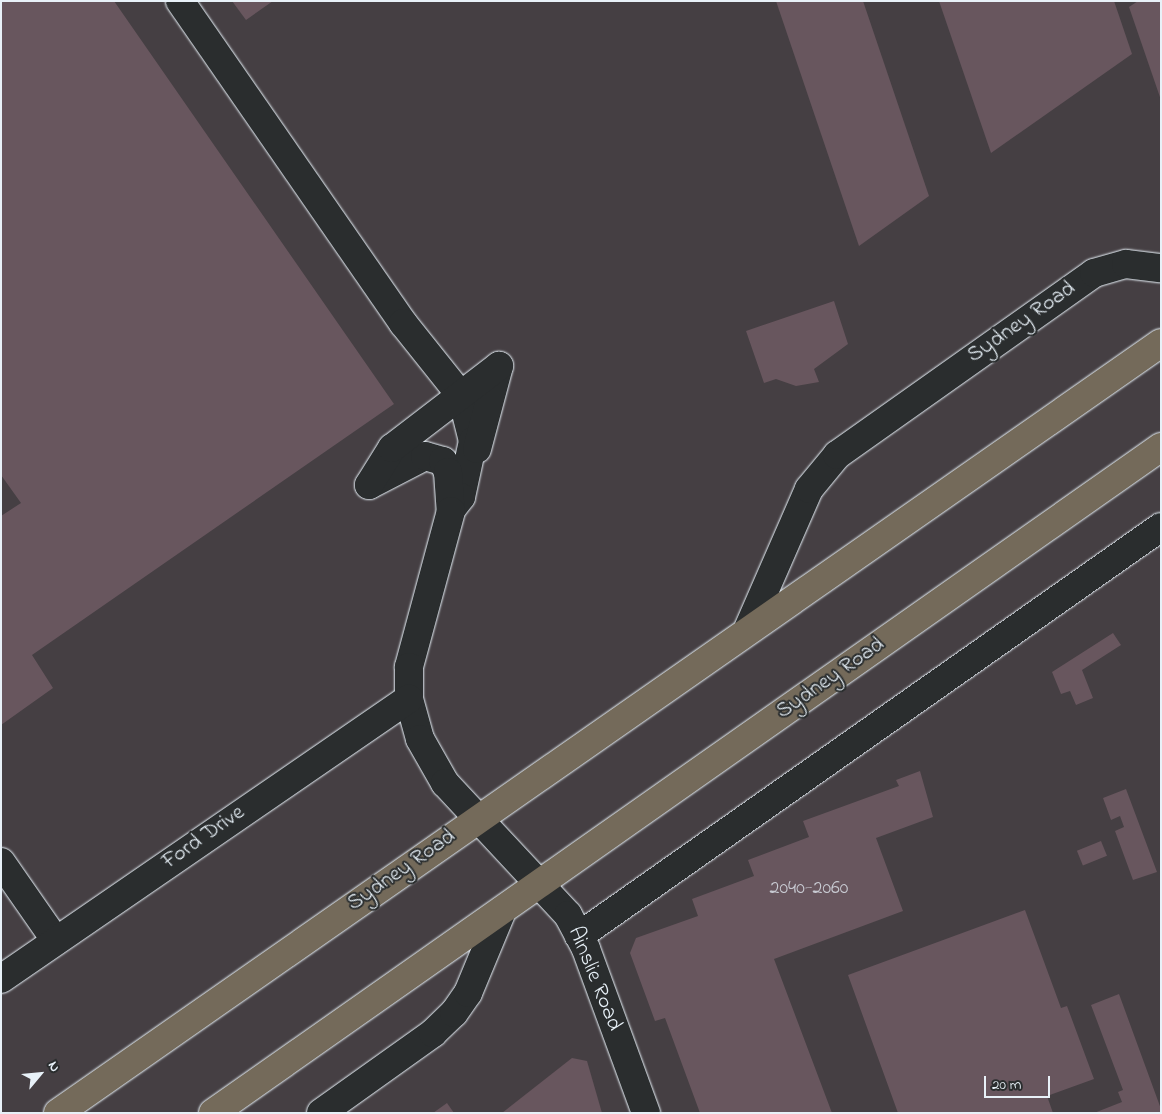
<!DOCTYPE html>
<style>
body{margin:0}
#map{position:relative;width:1162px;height:1114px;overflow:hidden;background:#363538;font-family:"Indie Flower",sans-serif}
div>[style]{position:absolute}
.built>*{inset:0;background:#453f43;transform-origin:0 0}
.building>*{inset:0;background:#68565e;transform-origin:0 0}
.roads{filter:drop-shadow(0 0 1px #e8f1f8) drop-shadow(0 0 1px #e8f1f8)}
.minor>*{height:28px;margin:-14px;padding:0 14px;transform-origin:14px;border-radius:14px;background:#2a2d2e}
.highway>*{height:28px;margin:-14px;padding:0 14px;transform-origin:14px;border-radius:14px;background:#746a5a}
span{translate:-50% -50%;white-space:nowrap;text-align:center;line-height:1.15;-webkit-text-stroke:4px #2a2d2e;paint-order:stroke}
.number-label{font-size:20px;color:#c8cad2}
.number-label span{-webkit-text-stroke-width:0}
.street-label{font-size:22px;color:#e8f1f8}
.frame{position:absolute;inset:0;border:2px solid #e8f1f8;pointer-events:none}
.north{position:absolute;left:15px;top:1049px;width:50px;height:50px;-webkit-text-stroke:4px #2a2d2e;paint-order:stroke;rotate:62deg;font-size:14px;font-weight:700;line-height:20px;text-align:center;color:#e8f1f8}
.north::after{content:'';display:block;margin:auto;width:18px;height:22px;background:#e8f1f8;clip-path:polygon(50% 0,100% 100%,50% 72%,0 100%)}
.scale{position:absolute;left:984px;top:1076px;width:66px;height:22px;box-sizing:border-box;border:2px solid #e8f1f8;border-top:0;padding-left:6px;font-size:15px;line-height:18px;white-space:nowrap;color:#e8f1f8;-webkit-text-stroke:4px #2a2d2e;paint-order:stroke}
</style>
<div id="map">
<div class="built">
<i style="left:1px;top:1px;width:1160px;height:1112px"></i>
</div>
<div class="building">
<i style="clip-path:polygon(1px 1px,114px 1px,394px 404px,32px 655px,53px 688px,1px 725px,1px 516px,21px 503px,1px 475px)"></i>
<i style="clip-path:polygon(232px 1px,273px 1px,246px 20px)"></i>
<i style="clip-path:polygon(776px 1px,863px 1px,929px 196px,859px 246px)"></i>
<i style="clip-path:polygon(939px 1px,1114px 1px,1132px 54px,991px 153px)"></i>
<i style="clip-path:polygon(1138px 1px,1161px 1px,1161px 100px,1129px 7px)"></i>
<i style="clip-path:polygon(834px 301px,848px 344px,814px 369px,819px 382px,796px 386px,776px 379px,764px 383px,746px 331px)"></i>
<i style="clip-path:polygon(1113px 633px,1121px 645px,1082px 670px,1093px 698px,1076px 705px,1070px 691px,1061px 694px,1052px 672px)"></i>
<i style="clip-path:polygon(920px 771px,933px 817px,876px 838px,903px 911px,774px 959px,832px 1113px,700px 1113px,665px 1018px,655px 1021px,630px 953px,636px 938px,698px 916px,692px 899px,754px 876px,748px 860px,809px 837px,803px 821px,899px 786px,896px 780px)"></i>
<i style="clip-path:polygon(1126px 789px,1157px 872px,1133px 880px,1115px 831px,1124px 827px,1120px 816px,1111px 820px,1103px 798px)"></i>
<i style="left:1101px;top:841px;width:16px;height:26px;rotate:68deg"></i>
<i style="clip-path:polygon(1025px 910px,1061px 1008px,1067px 1006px,1094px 1079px,1047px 1096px,1053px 1113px,898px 1113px,848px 975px)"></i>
<i style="clip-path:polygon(1119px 994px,1161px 1109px,1161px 1113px,1094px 1113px,1122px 1102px,1118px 1092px,1123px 1090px,1091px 1005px)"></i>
<i style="clip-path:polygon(572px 1058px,587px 1061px,602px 1113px,502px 1113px)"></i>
<i style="clip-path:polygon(447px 1103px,454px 1113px,433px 1113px)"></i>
</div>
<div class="roads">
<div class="minor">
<i style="left:180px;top:1px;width:392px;rotate:55.3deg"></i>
<i style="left:403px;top:323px;width:95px;rotate:51.4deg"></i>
<i style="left:462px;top:397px;width:45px;rotate:76deg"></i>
<i style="left:473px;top:441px;width:57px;rotate:102.1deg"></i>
<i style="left:461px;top:497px;width:11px;rotate:128deg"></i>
<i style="left:477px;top:449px;width:86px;rotate:-75.2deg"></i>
<i style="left:369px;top:485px;width:63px;rotate:-27.4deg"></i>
<i style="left:425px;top:456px;width:19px;rotate:16deg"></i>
<i style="left:443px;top:461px;width:12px;rotate:66deg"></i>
<i style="left:448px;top:472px;width:39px;rotate:86deg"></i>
<i style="left:451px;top:511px;width:162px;rotate:105.1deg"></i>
<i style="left:409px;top:667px;width:32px;rotate:90deg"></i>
<i style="left:409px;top:699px;width:41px;rotate:74.6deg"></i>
<i style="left:420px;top:739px;width:51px;rotate:60.4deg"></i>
<i style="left:445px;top:783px;width:180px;rotate:47deg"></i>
<i style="left:568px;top:915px;width:38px;rotate:62deg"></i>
<i style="left:586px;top:949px;width:175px;rotate:69.9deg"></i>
<i style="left:369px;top:485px;width:44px;rotate:-58.1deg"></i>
<i style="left:392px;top:448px;width:135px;rotate:-37.5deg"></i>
<i style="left:747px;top:631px;width:155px;rotate:-66.4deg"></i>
<i style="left:809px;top:489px;width:44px;rotate:-50.5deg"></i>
<i style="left:837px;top:455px;width:315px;rotate:-35.3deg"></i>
<i style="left:1094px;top:273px;width:33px;rotate:-16deg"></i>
<i style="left:1126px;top:264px;width:35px;rotate:7deg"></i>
<i style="left:1px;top:862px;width:96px;rotate:55.2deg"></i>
<i style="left:579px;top:936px;width:711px;rotate:-35.1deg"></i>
<i style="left:1px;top:979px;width:495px;rotate:-34.5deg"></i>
<i style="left:321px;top:1113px;width:138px;rotate:-35.5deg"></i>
<i style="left:433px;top:1033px;width:29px;rotate:-44deg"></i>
<i style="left:454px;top:1013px;width:24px;rotate:-55deg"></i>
<i style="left:468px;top:993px;width:89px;rotate:-67.5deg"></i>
</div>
<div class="highway">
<i style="left:58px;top:1113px;width:1345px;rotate:-34.92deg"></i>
<i style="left:213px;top:1113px;width:1159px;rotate:-35.09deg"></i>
</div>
</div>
<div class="number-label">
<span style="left:809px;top:888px">2040-2060</span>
</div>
<div class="street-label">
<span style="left:1022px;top:323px;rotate:-35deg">Sydney Road</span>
<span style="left:831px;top:679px;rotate:-35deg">Sydney Road</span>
<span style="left:204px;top:838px;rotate:-35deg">Ford Drive</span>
<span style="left:402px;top:871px;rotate:-35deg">Sydney Road</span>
<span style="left:594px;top:979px;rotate:68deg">Ainslie Road</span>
</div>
<div class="frame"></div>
<div class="north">N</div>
<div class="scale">20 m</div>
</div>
